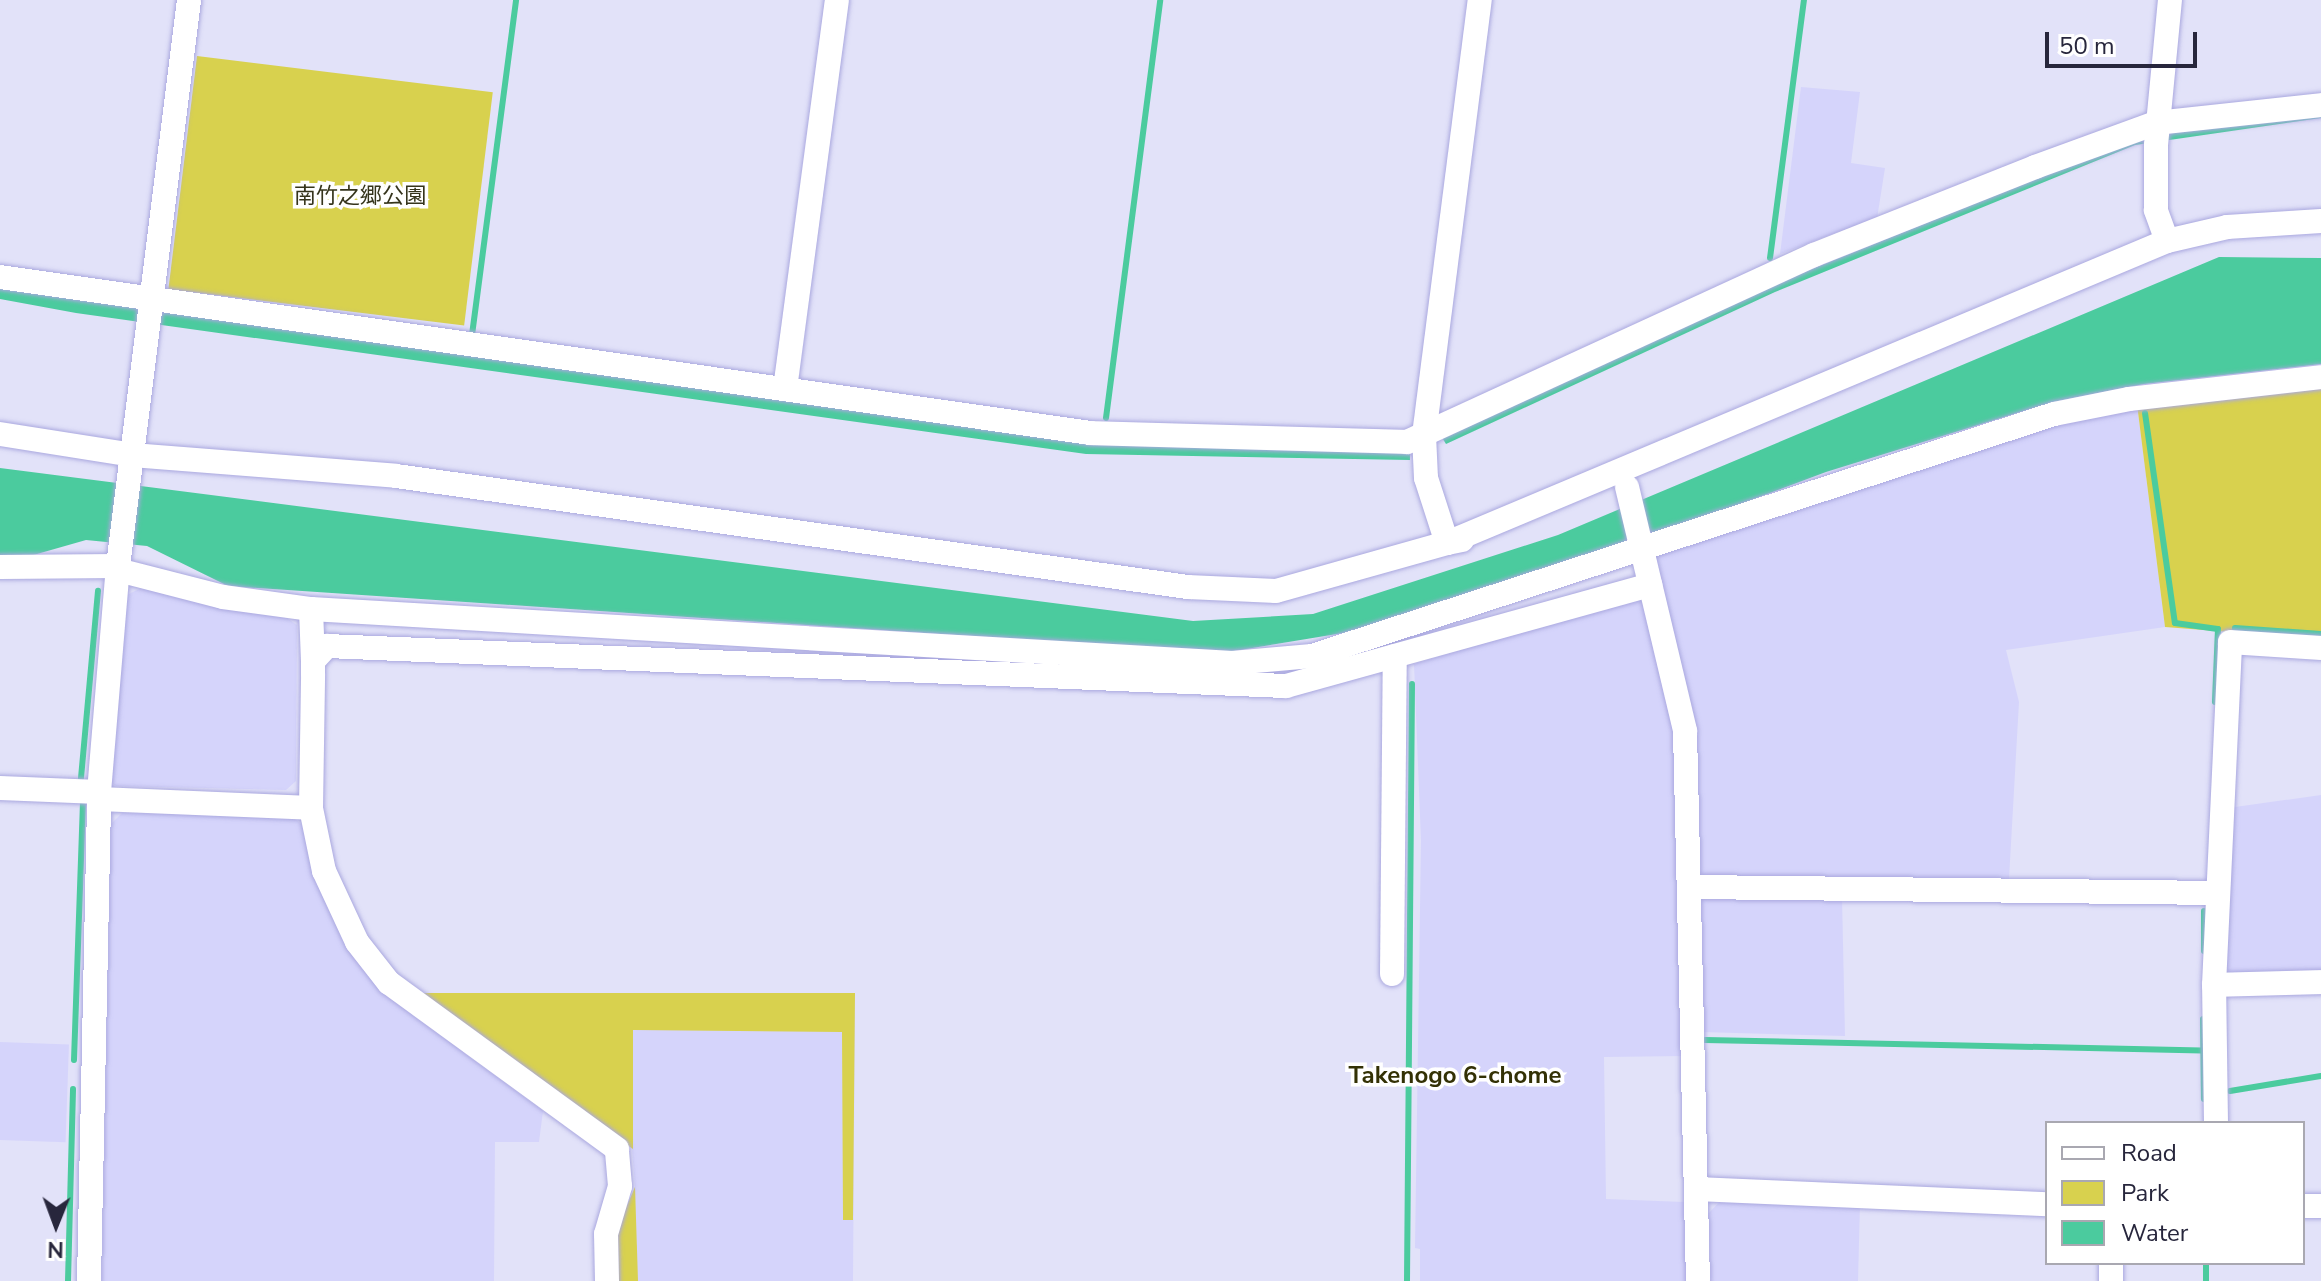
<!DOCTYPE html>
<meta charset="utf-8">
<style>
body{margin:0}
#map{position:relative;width:2321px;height:1281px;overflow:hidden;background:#e2e2f9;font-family:"Nunito Sans","Noto Sans JP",sans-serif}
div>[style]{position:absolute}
.built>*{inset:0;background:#d5d4fb;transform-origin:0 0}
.green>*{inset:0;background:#d8d14e;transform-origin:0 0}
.water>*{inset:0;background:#4bcb9e}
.stream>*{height:6px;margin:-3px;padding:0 3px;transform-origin:3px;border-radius:3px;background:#4bcb9e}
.roads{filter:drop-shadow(0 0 2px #aaa8df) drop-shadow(0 0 2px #aaa8df)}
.minor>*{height:24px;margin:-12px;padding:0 12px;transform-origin:12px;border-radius:12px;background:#fff}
span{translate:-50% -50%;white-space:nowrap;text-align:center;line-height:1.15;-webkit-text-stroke:7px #fff;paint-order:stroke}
.park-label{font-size:22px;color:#35341c}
.neighbourhood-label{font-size:24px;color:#333105;font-weight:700}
.legend{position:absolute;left:2045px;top:1121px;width:260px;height:144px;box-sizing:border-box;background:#fff;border:2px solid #a9a8b1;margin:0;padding:10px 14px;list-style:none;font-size:24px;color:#27263c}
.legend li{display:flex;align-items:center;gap:16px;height:40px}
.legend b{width:40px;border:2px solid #a9a8b1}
.north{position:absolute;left:16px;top:1185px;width:80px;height:80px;-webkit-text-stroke:6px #fff;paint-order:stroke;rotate:181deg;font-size:22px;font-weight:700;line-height:32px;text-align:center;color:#27263c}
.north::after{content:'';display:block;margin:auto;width:28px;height:36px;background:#27263c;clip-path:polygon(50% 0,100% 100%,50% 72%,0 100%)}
.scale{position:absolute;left:2045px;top:32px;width:152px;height:36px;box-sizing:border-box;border:4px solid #27263c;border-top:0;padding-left:10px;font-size:24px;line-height:28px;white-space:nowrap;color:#27263c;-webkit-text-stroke:6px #fff;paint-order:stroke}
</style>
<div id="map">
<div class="built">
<i style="clip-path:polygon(1801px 87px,1860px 92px,1851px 163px,1885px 168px,1876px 225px,1840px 231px,1780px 254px)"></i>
<i style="clip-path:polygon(2137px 404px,2165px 627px,2006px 650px,2019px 702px,2009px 879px,1707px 881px,1701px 872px,1693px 747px,1652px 555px,1907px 466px)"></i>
<i style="clip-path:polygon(141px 588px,282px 615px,297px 625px,296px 781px,286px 790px,116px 786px,108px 780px,125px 596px)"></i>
<i style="clip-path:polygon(1634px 598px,1645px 601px,1677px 748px,1684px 1056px,1604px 1057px,1606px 1199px,1684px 1202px,1690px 1281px,1420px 1281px,1420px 1249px,1415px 1248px,1421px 841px,1414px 664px)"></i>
<i style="clip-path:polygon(2321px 795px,2321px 971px,2232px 974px,2225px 968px,2228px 808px)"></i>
<i style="clip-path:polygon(122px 813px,292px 816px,305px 828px,387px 996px,543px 1111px,539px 1142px,495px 1142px,494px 1281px,102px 1281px,111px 824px)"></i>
<i style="clip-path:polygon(1706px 895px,1842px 897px,1845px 1036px,1701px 1032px,1700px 902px)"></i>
<i style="clip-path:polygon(415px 993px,855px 993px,853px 1281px,616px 1281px,616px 1231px,635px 1187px,632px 1149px)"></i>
<i style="left:0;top:1042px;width:69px;height:98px;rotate:2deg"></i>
<i style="clip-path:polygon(1723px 1198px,1860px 1204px,1858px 1281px,1711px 1281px,1708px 1214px)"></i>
</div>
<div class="green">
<i style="left:197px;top:56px;width:298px;height:235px;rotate:7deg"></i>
<i style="clip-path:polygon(2321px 387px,2321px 639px,2165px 627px,2137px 404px)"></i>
<i style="clip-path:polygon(415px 993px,855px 993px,853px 1220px,843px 1220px,842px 1032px,633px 1030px,633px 1149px)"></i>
<i style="clip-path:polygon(635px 1187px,638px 1281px,616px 1281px,616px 1231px)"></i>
</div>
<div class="water">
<i style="clip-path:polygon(2321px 112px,2321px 118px,2135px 145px,1775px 292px,1446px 444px,1441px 436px,1780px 282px,2139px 137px)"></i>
<i style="clip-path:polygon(2219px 257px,2321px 258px,2321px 364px,2144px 384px,2053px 402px,1826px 472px,1585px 562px,1343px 633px,1222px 653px,228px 586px,147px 546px,86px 540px,16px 560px,0 557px,0 468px,1193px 621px,1313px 614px,1558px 535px)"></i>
<i style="clip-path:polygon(0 289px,1091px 443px,1410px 451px,1410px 460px,1086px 454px,76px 313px,0 299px)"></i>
</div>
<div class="stream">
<i style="left:1770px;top:258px;width:260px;rotate:-82.5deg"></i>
<i style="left:472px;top:335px;width:338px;rotate:-82.5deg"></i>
<i style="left:2145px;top:413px;width:212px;rotate:81.9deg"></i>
<i style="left:2175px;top:623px;width:43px;rotate:7.9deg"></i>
<i style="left:2218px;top:629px;width:73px;rotate:92.4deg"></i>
<i style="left:1106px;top:418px;width:421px;rotate:-82.6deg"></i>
<i style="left:2235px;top:628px;width:86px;rotate:4deg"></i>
<i style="left:81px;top:778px;width:188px;rotate:-84.8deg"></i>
<i style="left:2204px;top:951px;width:40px;rotate:-90deg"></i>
<i style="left:2203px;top:1019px;width:80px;rotate:89.3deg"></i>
<i style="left:1705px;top:1040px;width:497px;rotate:1.2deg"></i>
<i style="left:74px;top:1060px;width:257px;rotate:-88deg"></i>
<i style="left:2230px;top:1091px;width:92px;rotate:-9.4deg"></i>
<i style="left:2206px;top:1263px;width:18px;rotate:90deg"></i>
<i style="left:68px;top:1281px;width:192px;rotate:-88.5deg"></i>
<i style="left:1407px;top:1281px;width:597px;rotate:-89.52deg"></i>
</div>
<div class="roads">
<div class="minor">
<i style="left:2167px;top:241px;width:33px;rotate:-110deg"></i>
<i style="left:2156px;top:210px;width:65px;rotate:-90deg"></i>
<i style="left:2156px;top:145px;width:146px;rotate:-84.5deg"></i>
<i style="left:0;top:277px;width:1101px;rotate:8.14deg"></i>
<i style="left:1090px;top:433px;width:317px;rotate:1.6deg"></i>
<i style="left:1407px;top:442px;width:448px;rotate:-24.7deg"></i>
<i style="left:1814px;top:255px;width:238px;rotate:-21.7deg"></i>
<i style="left:2035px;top:167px;width:129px;rotate:-20deg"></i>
<i style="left:2156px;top:123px;width:166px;rotate:-6.2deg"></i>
<i style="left:785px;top:389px;width:392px;rotate:-82.4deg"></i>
<i style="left:0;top:434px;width:134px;rotate:9deg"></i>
<i style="left:132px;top:455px;width:265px;rotate:4.5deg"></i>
<i style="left:396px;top:476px;width:800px;rotate:7.98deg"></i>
<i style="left:1188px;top:587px;width:88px;rotate:2.6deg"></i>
<i style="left:1276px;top:591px;width:178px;rotate:-15.7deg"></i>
<i style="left:1447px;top:543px;width:781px;rotate:-22.76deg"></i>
<i style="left:2167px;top:241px;width:62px;rotate:-13.1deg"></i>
<i style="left:2227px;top:227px;width:94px;rotate:-3.7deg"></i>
<i style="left:1627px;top:487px;width:251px;rotate:76.6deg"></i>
<i style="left:1685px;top:731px;width:550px;rotate:88.65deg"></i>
<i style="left:1462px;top:540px;width:15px;rotate:169deg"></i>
<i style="left:1447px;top:543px;width:68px;rotate:-107.9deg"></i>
<i style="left:1426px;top:478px;width:43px;rotate:-92.7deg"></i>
<i style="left:1424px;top:435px;width:439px;rotate:-82.7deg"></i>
<i style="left:0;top:567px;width:118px;rotate:-0.5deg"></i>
<i style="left:118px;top:570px;width:108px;rotate:14.4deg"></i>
<i style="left:223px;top:597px;width:89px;rotate:7.8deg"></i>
<i style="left:311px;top:609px;width:52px;rotate:87.8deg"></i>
<i style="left:311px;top:609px;width:923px;rotate:3.36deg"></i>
<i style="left:1232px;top:663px;width:80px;rotate:-5deg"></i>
<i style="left:1312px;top:656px;width:780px;rotate:-18.06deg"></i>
<i style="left:2054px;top:414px;width:76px;rotate:-11.3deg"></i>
<i style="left:2129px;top:399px;width:193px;rotate:-6.5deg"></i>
<i style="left:0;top:788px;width:99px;rotate:2.3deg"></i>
<i style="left:99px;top:799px;width:212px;rotate:2.4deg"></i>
<i style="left:1692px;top:887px;width:525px;rotate:0.65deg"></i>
<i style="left:1392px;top:974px;width:318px;rotate:-89.5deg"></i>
<i style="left:2214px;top:985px;width:107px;rotate:-1.6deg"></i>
<i style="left:2216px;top:1123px;width:138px;rotate:-90.8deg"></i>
<i style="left:2214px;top:985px;width:343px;rotate:-87.3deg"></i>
<i style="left:2230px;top:642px;width:91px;rotate:3.8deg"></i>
<i style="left:1697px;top:1189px;width:350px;rotate:2.5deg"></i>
<i style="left:2303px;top:1206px;width:18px"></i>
<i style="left:89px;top:1281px;width:489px;rotate:-88.8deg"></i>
<i style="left:99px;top:792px;width:227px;rotate:-85.2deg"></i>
<i style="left:118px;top:566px;width:570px;rotate:-82.85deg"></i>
<i style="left:607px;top:1281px;width:47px;rotate:-91.2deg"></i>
<i style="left:606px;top:1234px;width:50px;rotate:-73.7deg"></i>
<i style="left:620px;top:1186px;width:37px;rotate:-95deg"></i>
<i style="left:617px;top:1149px;width:282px;rotate:-143.9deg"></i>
<i style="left:389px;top:983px;width:52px;rotate:-128deg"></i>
<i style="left:357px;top:942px;width:78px;rotate:-114.9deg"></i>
<i style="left:324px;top:871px;width:64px;rotate:-101.7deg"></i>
<i style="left:311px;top:808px;width:134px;rotate:-89.1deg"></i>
<i style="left:313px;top:674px;width:13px;rotate:-90deg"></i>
<i style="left:313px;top:661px;width:21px;rotate:-47deg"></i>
<i style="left:327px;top:646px;width:960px;rotate:2.39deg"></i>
<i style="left:1286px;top:686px;width:378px;rotate:-15.5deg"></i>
<i style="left:2111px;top:1281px;width:18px;rotate:-90deg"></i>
</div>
</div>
<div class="park-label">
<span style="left:360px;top:197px">南竹之郷公園</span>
</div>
<div class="neighbourhood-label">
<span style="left:1455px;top:1076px">Takenogo 6-chome</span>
</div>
<ul class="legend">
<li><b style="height:10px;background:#fff"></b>Road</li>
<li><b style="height:22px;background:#d8d14e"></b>Park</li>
<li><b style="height:22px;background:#4bcb9e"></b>Water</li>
</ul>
<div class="north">N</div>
<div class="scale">50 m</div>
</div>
